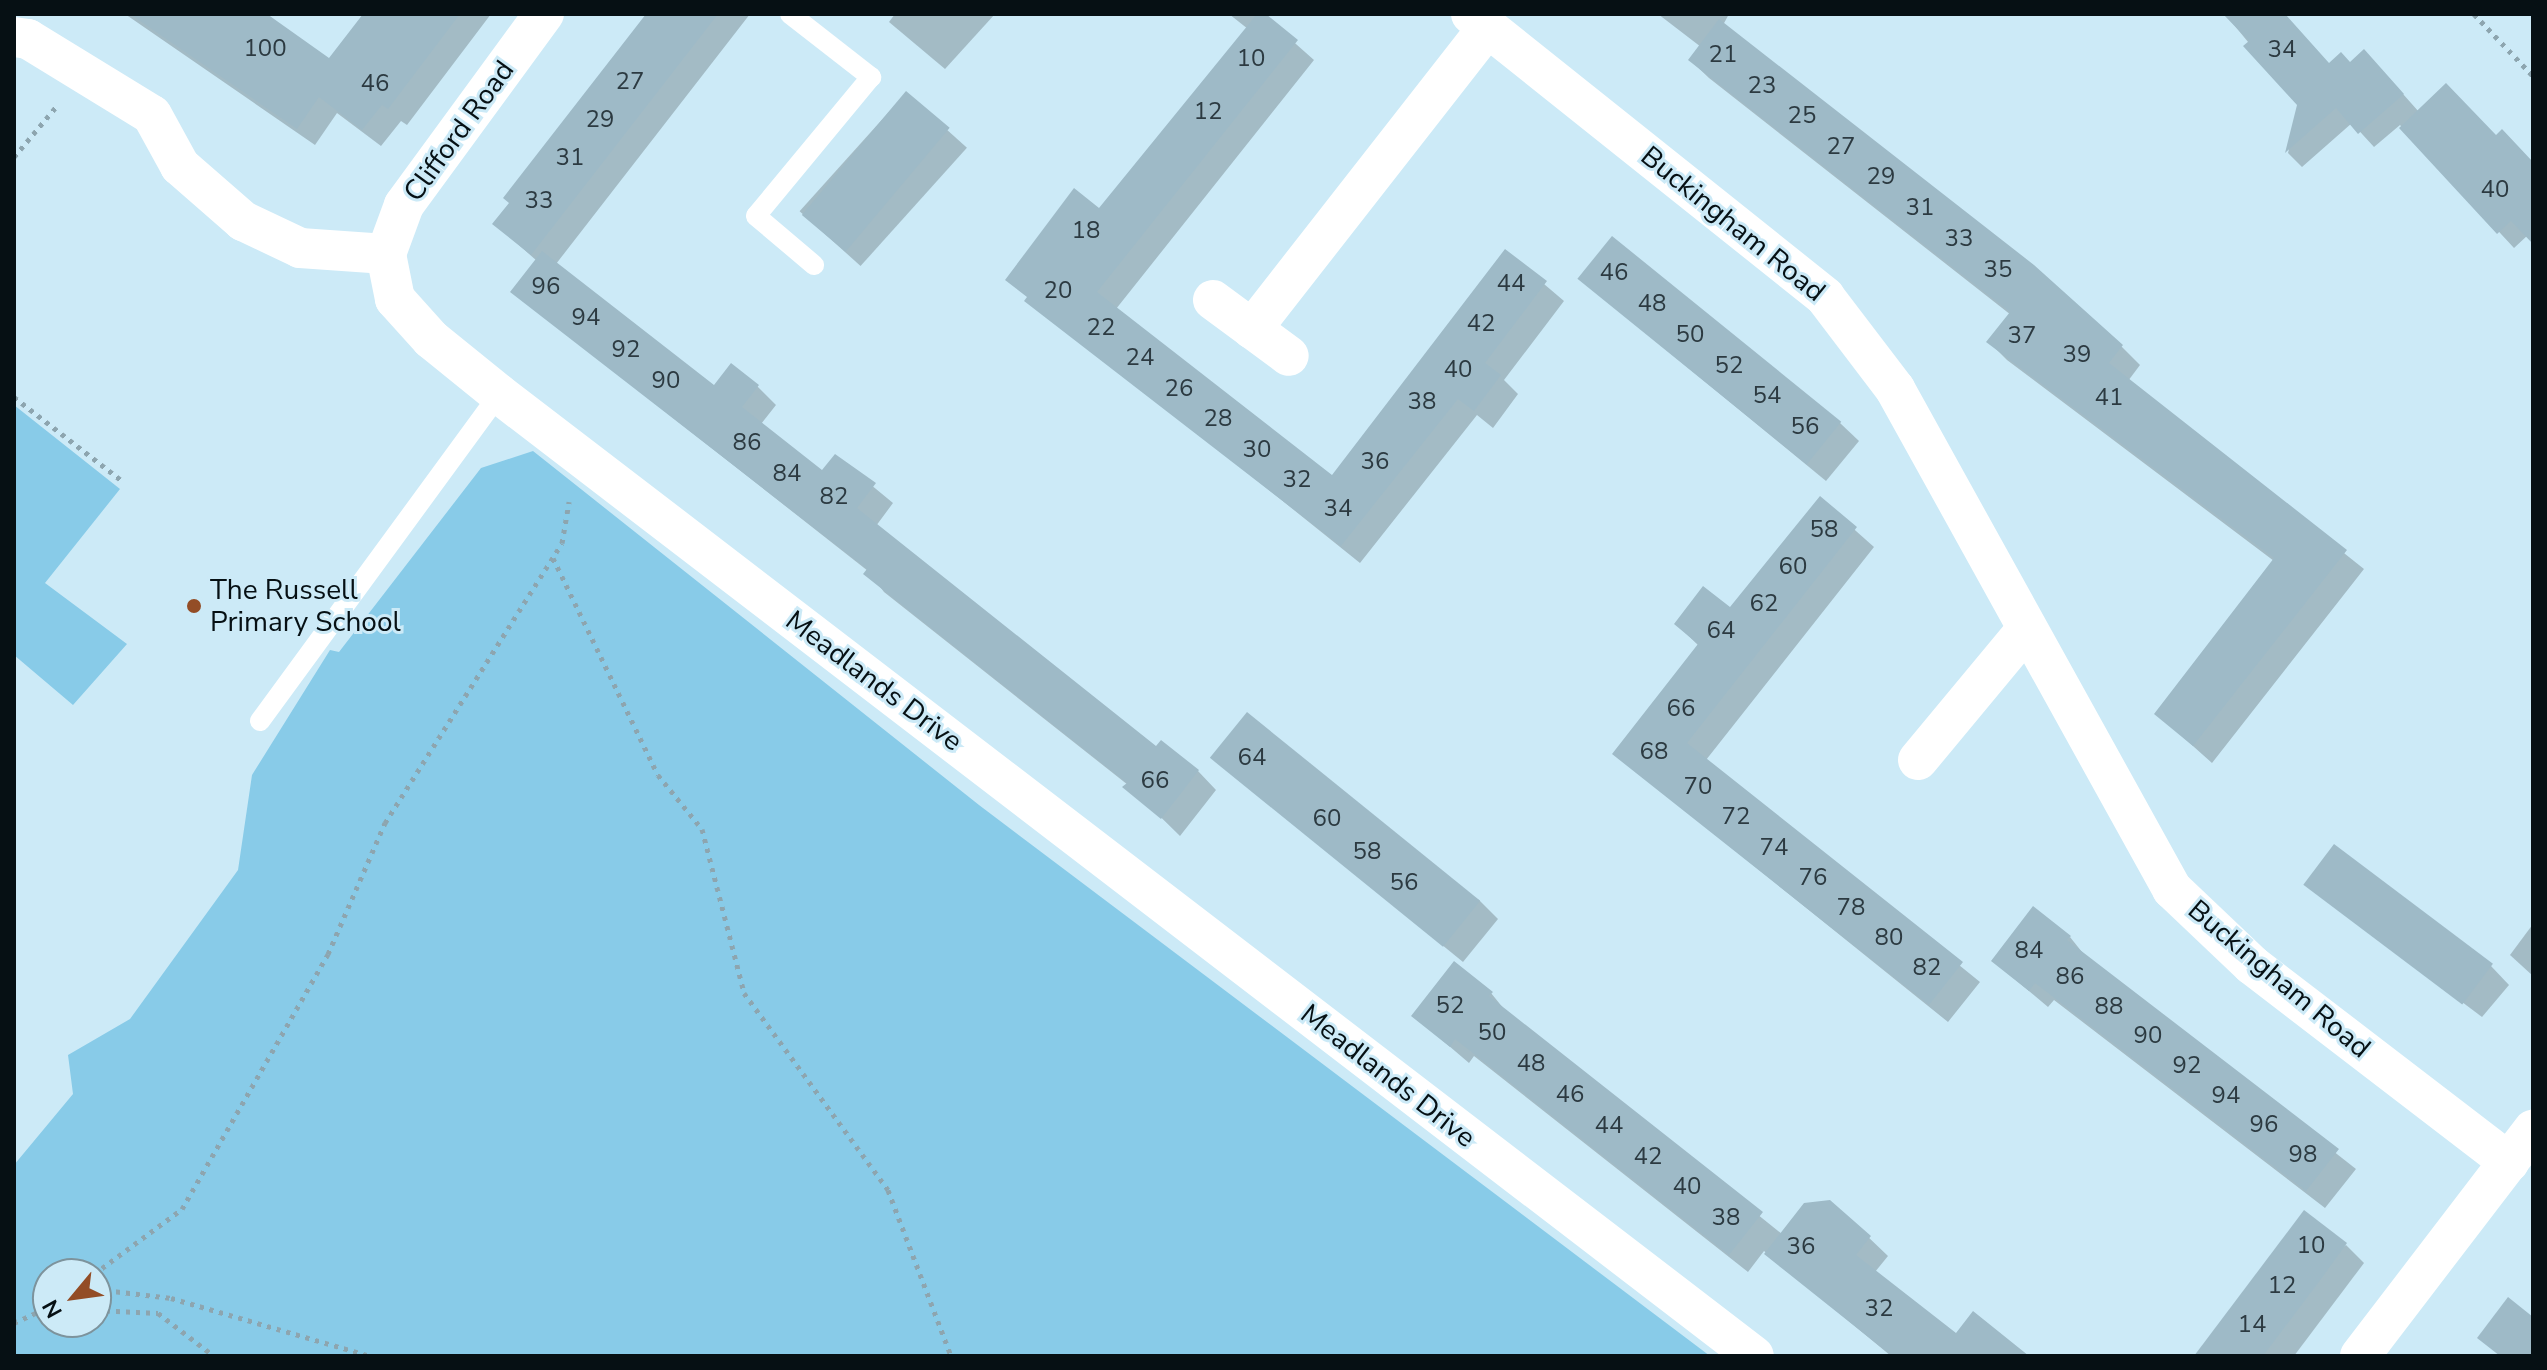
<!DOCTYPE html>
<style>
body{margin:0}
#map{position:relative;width:2547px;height:1370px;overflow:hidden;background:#cceaf7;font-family:"Nunito Sans",sans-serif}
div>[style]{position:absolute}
.green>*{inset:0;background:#88cbe8}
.shadow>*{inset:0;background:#0003;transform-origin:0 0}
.building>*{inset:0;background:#9ebac7;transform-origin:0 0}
.path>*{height:5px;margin-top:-2.5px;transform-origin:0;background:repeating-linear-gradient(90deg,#8da5af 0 4px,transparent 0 10px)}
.lane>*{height:20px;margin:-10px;padding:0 10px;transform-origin:10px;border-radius:10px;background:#fff}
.street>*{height:40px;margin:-20px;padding:0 20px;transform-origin:20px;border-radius:20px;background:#fff}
.dots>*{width:22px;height:22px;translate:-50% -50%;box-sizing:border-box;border:4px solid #cceaf7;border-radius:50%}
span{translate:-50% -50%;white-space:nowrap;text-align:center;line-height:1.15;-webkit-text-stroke:6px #cceaf7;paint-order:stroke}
.number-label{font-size:24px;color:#2c3a41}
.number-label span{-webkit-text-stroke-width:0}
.street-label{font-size:28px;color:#061014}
.poi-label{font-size:28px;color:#061014}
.left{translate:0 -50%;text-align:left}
.frame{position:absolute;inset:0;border:16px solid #061014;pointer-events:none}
.north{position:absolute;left:32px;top:1258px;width:80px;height:80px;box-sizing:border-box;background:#cceaf7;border:2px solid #7d939c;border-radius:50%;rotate:241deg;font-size:22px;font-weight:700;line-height:32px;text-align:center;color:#061014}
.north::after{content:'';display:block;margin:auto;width:28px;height:36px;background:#934d26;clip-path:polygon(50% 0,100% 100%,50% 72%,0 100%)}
</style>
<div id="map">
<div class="green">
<i style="clip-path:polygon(14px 405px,120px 489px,45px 583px,127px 644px,73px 705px,14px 655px)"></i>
<i style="clip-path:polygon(evenodd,533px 451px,979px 805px,1710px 1356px,14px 1356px,14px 1165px,73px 1094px,68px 1055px,130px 1019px,238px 870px,252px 775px,330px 650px,339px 652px,481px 468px,533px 451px,48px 1274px,96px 1274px,96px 1322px,48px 1322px,48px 1274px)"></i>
</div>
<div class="shadow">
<i style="clip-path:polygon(125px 14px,263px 14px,330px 61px,366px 14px,491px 14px,407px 125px,401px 121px,381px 146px,337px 113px,315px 145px)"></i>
<i style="clip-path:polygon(649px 14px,750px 14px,556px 264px,715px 388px,757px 386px,776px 405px,761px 424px,823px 472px,836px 456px,893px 503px,876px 526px,1157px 749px,1198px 771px,1216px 790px,1180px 836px,1128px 785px,884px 592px,868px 571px,513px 292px,537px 261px,495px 224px)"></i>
<i style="clip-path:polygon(895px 14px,995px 14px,945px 69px,889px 22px)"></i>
<i style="clip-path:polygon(1229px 14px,1262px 14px,1314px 60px,1116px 309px,1332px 478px,1505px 251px,1564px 301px,1504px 380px,1518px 394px,1493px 428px,1477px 415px,1360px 563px,1007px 280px,1099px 211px,1248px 29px)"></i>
<i style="clip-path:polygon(1658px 14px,1729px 14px,1723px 25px,2122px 347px,2140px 365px,2128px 381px,2364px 569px,2212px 763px,2157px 714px,2274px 561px,2007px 360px,1989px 342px,2011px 315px,1709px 78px,1690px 60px,1701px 47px)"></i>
<i style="clip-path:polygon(2225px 14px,2284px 14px,2329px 65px,2379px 67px,2419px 112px,2496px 138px,2533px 164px,2533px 241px,2528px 235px,2514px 248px,2400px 125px,2374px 147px,2352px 123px,2302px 167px,2288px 153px,2300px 105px)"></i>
<i style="left:906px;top:93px;width:82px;height:159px;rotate:42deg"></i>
<i style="clip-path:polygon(1580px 279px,1840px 423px,1859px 441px,1826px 481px)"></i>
<i style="clip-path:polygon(1820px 499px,1874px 547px,1706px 760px,1980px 982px,1948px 1022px,1615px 754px,1699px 646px,1676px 624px,1730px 610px)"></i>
<i style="clip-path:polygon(1213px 758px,1479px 900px,1498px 919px,1463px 962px)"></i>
<i style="clip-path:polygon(2309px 887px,2491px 966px,2509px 985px,2482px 1017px)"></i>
<i style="clip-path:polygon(2533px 924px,2533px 976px,2510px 955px)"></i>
<i style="clip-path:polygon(2070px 937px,2086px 957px,2356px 1169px,2325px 1208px,2054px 1000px,2048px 1007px,1993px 961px)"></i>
<i style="clip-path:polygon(1491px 993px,1508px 1014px,1782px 1234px,1841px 1211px,1888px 1256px,1875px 1272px,1956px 1336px,2023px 1356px,1891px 1356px,1764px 1251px,1748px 1272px,1474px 1056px,1469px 1063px,1414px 1016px)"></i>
<i style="clip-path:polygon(2346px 1245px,2364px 1263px,2294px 1356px,2196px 1356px)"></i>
</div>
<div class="building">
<i style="clip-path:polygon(130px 14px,267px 14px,329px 58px,363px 14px,460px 14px,388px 109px,382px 105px,362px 130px,319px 97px,297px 129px)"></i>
<i style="clip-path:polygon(646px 14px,718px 14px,531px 255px,492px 224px,509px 203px,503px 198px)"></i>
<i style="clip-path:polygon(1257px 14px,1266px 14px,1298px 40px,1097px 292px,1332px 475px,1505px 249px,1547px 281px,1485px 363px,1501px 375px,1474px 411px,1458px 399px,1341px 546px,1024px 301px,1027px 297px,1005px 280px,1074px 188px,1099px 208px)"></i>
<i style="clip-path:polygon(2223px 14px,2285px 14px,2329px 63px,2341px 52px,2350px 62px,2364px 49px,2404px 94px,2358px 134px,2336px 108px,2285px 153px,2297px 105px,2243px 46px,2249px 41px)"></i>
<i style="clip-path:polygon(1719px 19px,2034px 265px,2123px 345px,2109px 363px,2347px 550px,2193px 746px,2154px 714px,2274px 558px,1986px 342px,2010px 312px,1688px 60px)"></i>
<i style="clip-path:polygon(2446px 83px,2496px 135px,2502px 129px,2533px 162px,2533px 244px,2511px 221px,2497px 234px,2399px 128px)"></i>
<i style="left:906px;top:91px;width:57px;height:162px;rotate:40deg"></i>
<i style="left:1612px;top:236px;width:295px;height:55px;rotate:39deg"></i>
<i style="clip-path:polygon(542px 251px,714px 385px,731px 363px,759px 385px,742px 407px,822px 470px,835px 454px,876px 483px,857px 508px,1156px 746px,1161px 740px,1199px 770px,1161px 819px,1122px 787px,1127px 783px,863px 574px,867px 569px,510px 292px)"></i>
<i style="clip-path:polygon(1820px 496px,1857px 527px,1687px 743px,1963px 962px,1929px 1005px,1612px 754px,1698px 644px,1674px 624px,1703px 586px,1730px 607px)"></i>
<i style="left:1247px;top:712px;width:300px;height:59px;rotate:39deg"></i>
<i style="left:2334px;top:844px;width:199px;height:51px;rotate:37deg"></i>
<i style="clip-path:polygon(2033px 906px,2071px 936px,2067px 940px,2339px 1149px,2306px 1191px,2035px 983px,2029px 991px,1991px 961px)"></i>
<i style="clip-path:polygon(1454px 961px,1493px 992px,1489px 996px,1763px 1212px,1729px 1255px,1455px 1039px,1450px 1047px,1411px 1016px)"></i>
<i style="clip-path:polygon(1830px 1200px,1871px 1236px,1856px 1255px,1956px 1333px,1973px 1311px,2029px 1356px,1892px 1356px,1764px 1254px,1804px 1203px)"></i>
<i style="clip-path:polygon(2304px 1210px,2347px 1243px,2318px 1283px,2263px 1356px,2194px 1356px)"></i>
<i style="clip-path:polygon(2508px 1297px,2533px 1317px,2533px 1356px,2500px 1356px,2477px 1338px)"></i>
</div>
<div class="path">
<i style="left:2474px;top:14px;width:86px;rotate:46.4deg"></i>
<i style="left:14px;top:157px;width:65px;rotate:-50deg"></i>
<i style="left:14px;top:397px;width:135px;rotate:37.8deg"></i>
<i style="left:553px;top:558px;width:241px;rotate:64.2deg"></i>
<i style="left:658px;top:775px;width:70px;rotate:50.8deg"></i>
<i style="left:702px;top:829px;width:169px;rotate:75.6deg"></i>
<i style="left:744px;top:993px;width:244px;rotate:53.8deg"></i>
<i style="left:888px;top:1190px;width:178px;rotate:69.2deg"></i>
<i style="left:94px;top:1274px;width:109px;rotate:-36.5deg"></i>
<i style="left:182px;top:1209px;width:294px;rotate:-60.2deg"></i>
<i style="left:328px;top:954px;width:143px;rotate:-66.5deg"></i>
<i style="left:385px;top:823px;width:331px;rotate:-57.7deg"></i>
<i style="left:562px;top:543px;width:42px;rotate:-80.3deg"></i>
<i style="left:96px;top:1289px;width:76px;rotate:6.8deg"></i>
<i style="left:171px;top:1298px;width:208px;rotate:16.2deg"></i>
<i style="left:96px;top:1310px;width:62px;rotate:2.8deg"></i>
<i style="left:158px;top:1313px;width:71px;rotate:37.5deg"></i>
<i style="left:14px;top:1323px;width:38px;rotate:-25deg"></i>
</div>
<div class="lane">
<i style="left:790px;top:14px;width:103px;rotate:37.9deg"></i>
<i style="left:871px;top:77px;width:180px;rotate:129.6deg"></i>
<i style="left:756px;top:216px;width:76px;rotate:40.2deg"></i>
<i style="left:260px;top:721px;width:405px;rotate:-53.8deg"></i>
</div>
<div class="street">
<i style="left:1471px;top:14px;width:453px;rotate:38.6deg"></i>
<i style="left:1825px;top:297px;width:116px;rotate:52.7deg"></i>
<i style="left:1895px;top:389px;width:572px;rotate:61.01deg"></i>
<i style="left:2172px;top:889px;width:110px;rotate:43.5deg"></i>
<i style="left:2252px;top:965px;width:324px;rotate:37.5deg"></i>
<i style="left:14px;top:37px;width:14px;rotate:8deg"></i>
<i style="left:28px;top:39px;width:145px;rotate:31.5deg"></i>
<i style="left:152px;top:115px;width:58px;rotate:61.2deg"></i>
<i style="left:180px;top:166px;width:84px;rotate:41.1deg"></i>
<i style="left:243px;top:221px;width:63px;rotate:25.3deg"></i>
<i style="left:300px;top:248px;width:86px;rotate:4deg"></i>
<i style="left:386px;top:254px;width:46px;rotate:78.7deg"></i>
<i style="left:395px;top:299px;width:54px;rotate:48deg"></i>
<i style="left:431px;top:339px;width:87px;rotate:39deg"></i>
<i style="left:499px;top:394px;width:1581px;rotate:37.47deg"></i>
<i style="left:386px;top:254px;width:52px;rotate:-69.8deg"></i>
<i style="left:404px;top:205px;width:237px;rotate:-53.8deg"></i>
<i style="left:1213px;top:300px;width:94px;rotate:36.4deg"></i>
<i style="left:1252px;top:329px;width:383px;rotate:-52deg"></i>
<i style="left:1918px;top:760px;width:169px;rotate:-50.3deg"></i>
<i style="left:2360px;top:1356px;width:285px;rotate:-52.6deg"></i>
</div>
<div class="dots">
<i style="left:194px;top:606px;background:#934d26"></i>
</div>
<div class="number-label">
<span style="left:265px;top:49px">100</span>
<span style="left:2282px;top:50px">34</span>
<span style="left:1723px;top:55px">21</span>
<span style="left:1251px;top:59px">10</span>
<span style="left:630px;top:82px">27</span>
<span style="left:375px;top:84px">46</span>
<span style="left:1762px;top:86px">23</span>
<span style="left:1208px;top:112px">12</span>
<span style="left:1802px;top:116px">25</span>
<span style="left:600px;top:120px">29</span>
<span style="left:1841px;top:147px">27</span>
<span style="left:570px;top:158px">31</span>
<span style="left:1881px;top:177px">29</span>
<span style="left:2495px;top:190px">40</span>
<span style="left:539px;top:201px">33</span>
<span style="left:1920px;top:208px">31</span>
<span style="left:1086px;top:231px">18</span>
<span style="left:1959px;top:239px">33</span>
<span style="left:1998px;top:270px">35</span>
<span style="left:1614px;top:273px">46</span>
<span style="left:1511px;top:284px">44</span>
<span style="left:546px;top:287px">96</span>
<span style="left:1058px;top:291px">20</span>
<span style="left:1652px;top:304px">48</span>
<span style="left:586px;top:318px">94</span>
<span style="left:1481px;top:324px">42</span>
<span style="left:1101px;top:328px">22</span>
<span style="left:1690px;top:335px">50</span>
<span style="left:2022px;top:336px">37</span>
<span style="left:626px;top:350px">92</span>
<span style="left:2077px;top:355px">39</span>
<span style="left:1140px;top:358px">24</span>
<span style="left:1729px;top:366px">52</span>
<span style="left:1458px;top:370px">40</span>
<span style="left:666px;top:381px">90</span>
<span style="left:1179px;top:389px">26</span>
<span style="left:1767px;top:396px">54</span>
<span style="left:2109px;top:398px">41</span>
<span style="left:1422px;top:402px">38</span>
<span style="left:1218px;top:419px">28</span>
<span style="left:1805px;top:427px">56</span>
<span style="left:747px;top:443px">86</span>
<span style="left:1257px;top:450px">30</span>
<span style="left:1375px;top:462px">36</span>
<span style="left:787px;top:474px">84</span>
<span style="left:1297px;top:480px">32</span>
<span style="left:834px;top:497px">82</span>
<span style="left:1338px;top:509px">34</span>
<span style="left:1824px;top:530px">58</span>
<span style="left:1793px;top:567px">60</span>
<span style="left:1764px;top:604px">62</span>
<span style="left:1721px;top:631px">64</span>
<span style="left:1681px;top:709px">66</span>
<span style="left:1654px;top:752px">68</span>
<span style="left:1252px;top:758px">64</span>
<span style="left:1155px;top:781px">66</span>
<span style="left:1698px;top:787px">70</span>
<span style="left:1736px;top:817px">72</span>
<span style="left:1327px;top:819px">60</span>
<span style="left:1774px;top:848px">74</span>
<span style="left:1367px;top:852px">58</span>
<span style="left:1813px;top:878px">76</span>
<span style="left:1404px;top:883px">56</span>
<span style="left:1851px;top:908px">78</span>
<span style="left:1889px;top:938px">80</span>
<span style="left:2029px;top:951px">84</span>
<span style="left:1927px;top:968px">82</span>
<span style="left:2070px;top:977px">86</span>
<span style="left:1450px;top:1006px">52</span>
<span style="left:2109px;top:1007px">88</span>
<span style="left:1492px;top:1033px">50</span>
<span style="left:2148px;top:1036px">90</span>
<span style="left:1531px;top:1064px">48</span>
<span style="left:2187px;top:1066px">92</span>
<span style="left:1570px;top:1095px">46</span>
<span style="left:2226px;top:1096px">94</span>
<span style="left:2264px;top:1125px">96</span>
<span style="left:1609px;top:1126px">44</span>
<span style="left:2303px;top:1155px">98</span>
<span style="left:1648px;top:1157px">42</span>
<span style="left:1687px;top:1187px">40</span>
<span style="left:1726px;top:1218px">38</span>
<span style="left:2311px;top:1246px">10</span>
<span style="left:1801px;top:1247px">36</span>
<span style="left:2282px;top:1286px">12</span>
<span style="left:1879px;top:1309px">32</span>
<span style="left:2252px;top:1325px">14</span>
</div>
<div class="street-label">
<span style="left:459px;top:131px;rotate:-54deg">Clifford Road</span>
<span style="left:1733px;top:224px;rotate:39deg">Buckingham Road</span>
<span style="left:874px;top:681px;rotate:37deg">Meadlands Drive</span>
<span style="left:2279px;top:979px;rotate:40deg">Buckingham Road</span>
<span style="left:1388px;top:1076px;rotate:38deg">Meadlands Drive</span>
</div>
<div class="poi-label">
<span class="left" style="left:210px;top:606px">The Russell<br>Primary School</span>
</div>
<div class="frame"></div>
<div class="north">N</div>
</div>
